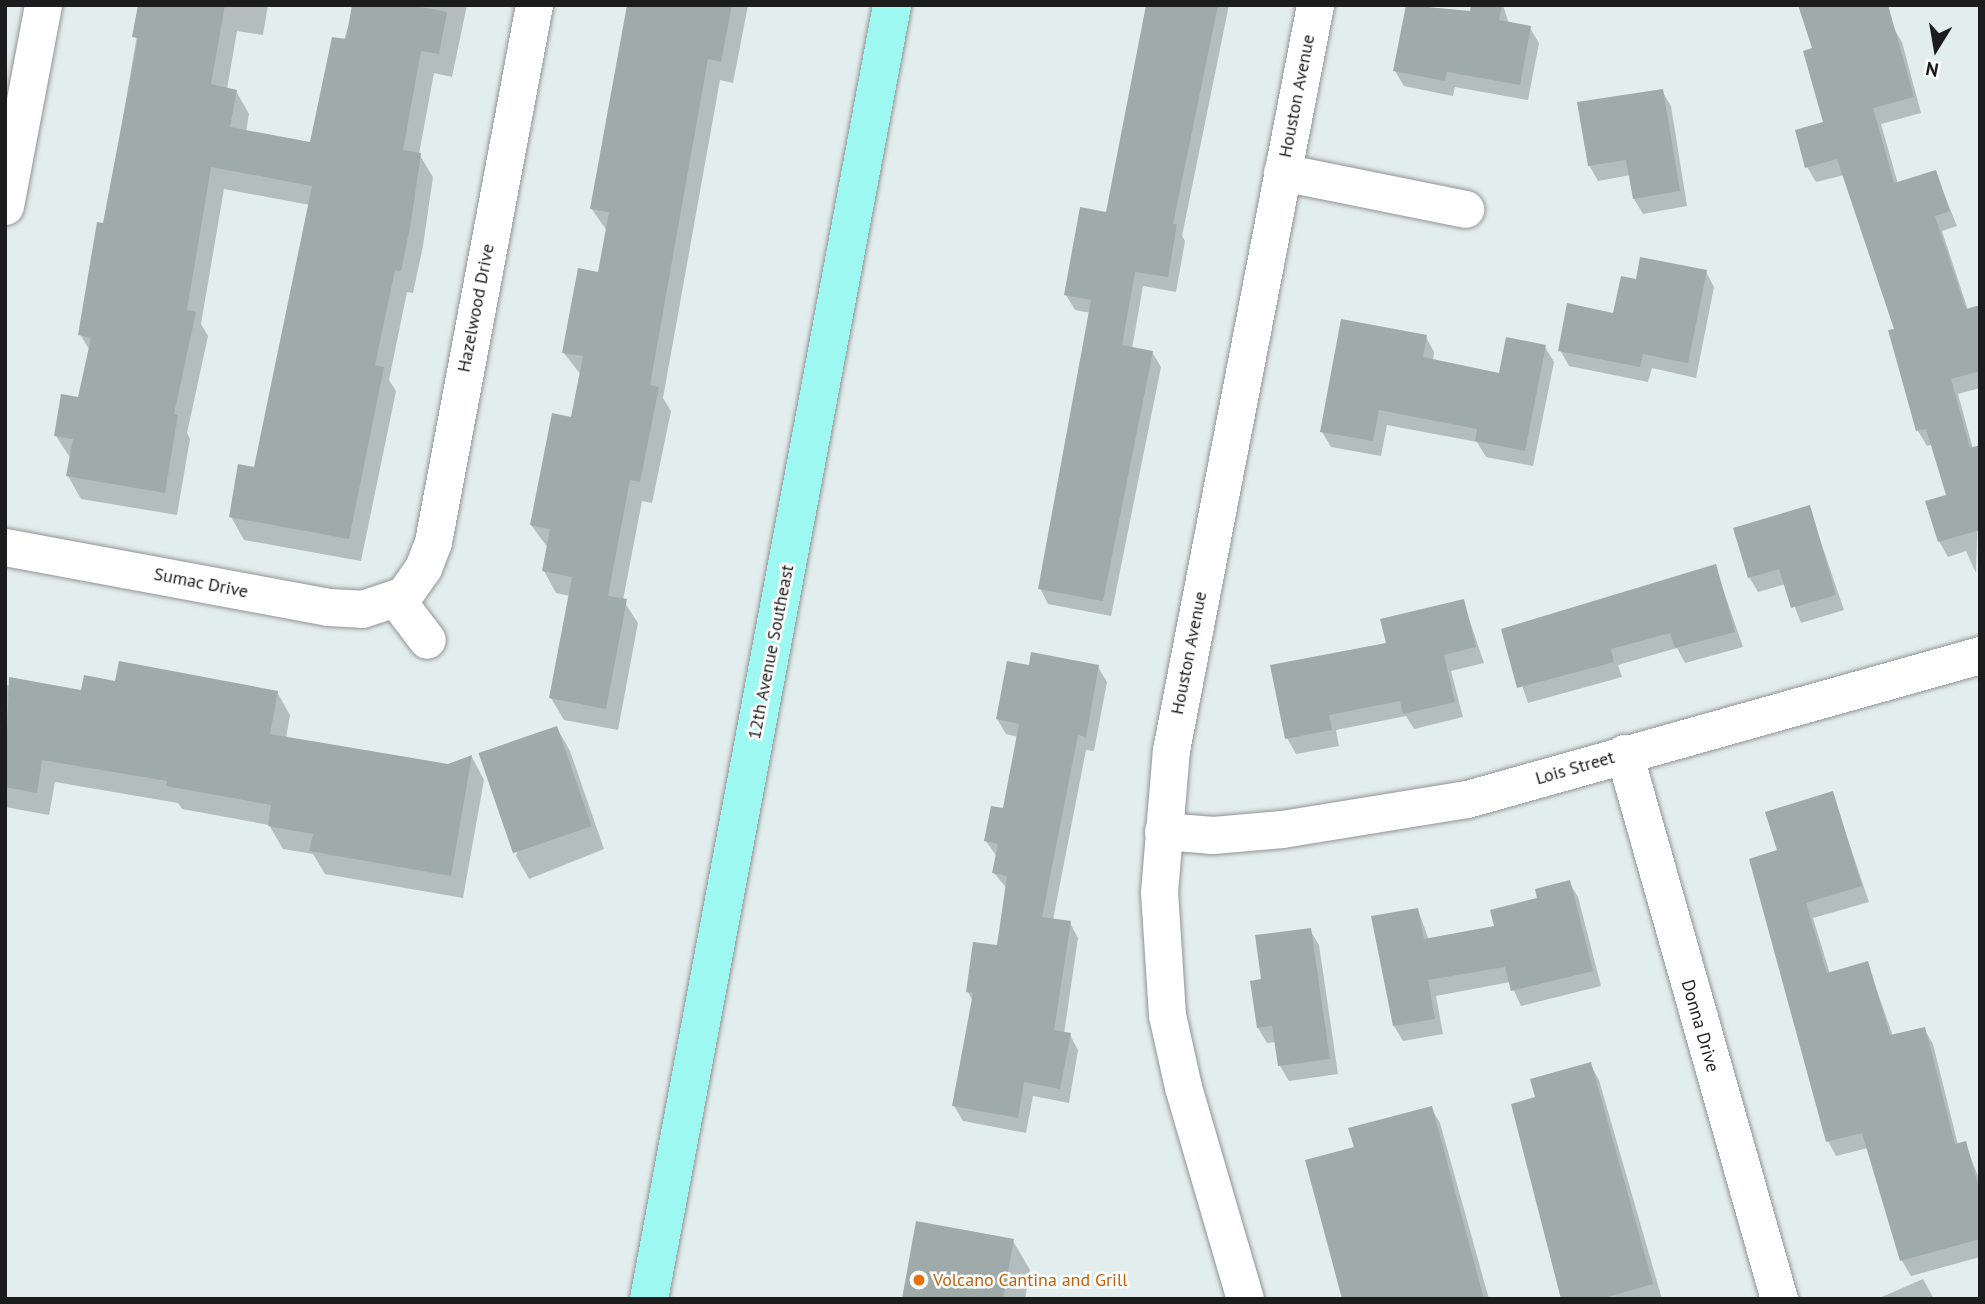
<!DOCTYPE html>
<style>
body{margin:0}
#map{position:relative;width:1985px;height:1304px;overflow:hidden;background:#e2eded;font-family:"PT Sans",sans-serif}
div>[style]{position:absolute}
.shadow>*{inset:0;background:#0003}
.building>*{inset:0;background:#9eaba8;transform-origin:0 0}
.roads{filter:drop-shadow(0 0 2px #939393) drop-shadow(0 0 2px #939393)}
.street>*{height:37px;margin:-18.5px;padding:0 18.5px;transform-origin:18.5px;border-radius:18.5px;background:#fff}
.primary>*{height:38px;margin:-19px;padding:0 19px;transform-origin:19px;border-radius:19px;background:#9cf8f1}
.dots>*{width:19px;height:19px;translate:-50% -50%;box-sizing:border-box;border:4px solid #fff;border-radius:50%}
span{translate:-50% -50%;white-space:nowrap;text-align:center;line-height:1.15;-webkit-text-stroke:5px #fff;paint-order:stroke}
.street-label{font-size:18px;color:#1c1c1c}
.food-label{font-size:18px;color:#c56008}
.left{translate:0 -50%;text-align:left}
.frame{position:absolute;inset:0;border:7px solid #1c1c1c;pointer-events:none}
.north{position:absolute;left:1901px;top:14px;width:70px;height:70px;-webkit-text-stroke:5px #fff;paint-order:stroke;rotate:191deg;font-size:19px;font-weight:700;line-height:28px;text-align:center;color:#1c1c1c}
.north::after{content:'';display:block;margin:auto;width:24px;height:32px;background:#1c1c1c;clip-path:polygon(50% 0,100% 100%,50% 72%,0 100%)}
</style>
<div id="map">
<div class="shadow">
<i style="clip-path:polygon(142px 5px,268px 5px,263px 35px,237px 31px,227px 89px,236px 91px,249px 114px,246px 132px,311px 144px,355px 5px,467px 5px,452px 77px,434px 73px,419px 154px,433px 177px,423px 246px,413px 293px,407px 292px,389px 380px,396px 391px,361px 561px,244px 540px,231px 517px,255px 469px,310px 205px,224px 189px,201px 324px,208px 336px,187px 433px,190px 439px,177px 515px,81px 499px,68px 476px,71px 459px,56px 436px,79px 399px,90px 351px,80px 334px,105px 225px)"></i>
<i style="clip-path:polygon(629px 5px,748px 5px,733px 83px,720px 80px,663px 398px,671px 411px,652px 503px,642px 501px,623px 600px,638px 623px,618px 730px,564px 720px,551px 698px,570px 596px,556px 593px,544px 571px,548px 548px,531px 525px,573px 419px,581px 375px,563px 352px,599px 274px,607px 231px,591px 208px)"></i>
<i style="clip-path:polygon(1150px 5px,1229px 5px,1182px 236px,1185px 241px,1176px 292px,1143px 286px,1132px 349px,1152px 352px,1161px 367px,1111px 616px,1048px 604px,1040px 588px,1091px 313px,1075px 310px,1066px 295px,1107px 214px)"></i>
<i style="clip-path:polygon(1407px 5px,1471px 13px,1473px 5px,1503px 5px,1509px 24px,1530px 28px,1539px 43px,1528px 100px,1455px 87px,1453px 96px,1404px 86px,1395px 71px)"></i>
<i style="clip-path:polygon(1893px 27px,1902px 42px,1921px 113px,1881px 124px,1898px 184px,1935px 172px,1957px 226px,1942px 231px,1968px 310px,1980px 316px,1980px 388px,1958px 394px,1973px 449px,1980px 447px,1976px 573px,1966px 551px,1948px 557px,1939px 541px,1948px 496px,1933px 444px,1927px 446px,1918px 431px,1890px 331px,1896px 330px,1844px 175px,1816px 182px,1807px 167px,1825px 123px)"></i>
<i style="clip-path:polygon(1662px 91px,1671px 106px,1687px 206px,1643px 214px,1634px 199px,1631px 175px,1598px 181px,1589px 165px)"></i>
<i style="clip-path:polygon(1706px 272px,1714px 287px,1696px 378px,1652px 368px,1648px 382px,1569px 366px,1560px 350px,1615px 315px,1637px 281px)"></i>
<i style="clip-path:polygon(1426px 337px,1434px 352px,1433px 361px,1500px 375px,1545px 347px,1554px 362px,1533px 466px,1486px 457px,1477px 442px,1387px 425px,1381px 456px,1331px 447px,1322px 432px)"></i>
<i style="clip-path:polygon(1809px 507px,1844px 610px,1801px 623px,1786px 584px,1758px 592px,1749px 577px)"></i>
<i style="clip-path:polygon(1715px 566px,1743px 647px,1685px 663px,1677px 648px,1618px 665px,1622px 677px,1528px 703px,1503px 630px)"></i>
<i style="clip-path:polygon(1463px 601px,1484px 663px,1451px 671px,1463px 717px,1414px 729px,1406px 716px,1336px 730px,1339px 746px,1296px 754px,1287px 738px,1388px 644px)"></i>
<i style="clip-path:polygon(1030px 667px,1098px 667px,1107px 682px,1094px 751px,1086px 750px,1053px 920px,1070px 923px,1078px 938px,1064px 1034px,1070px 1035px,1078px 1050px,1069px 1103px,1033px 1096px,1026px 1133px,963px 1121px,954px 1106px,973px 1002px,968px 992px,999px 947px,1007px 889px,994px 873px,997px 857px,986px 841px,1004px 810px,1018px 737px,1006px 734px,997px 719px)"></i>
<i style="clip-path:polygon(116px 683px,277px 692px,290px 715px,286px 738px,448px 765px,472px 757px,484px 780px,463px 898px,325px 874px,313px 854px,283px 849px,269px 825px,182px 809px,178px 803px,55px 782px,49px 815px,5px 807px,5px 685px,83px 692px)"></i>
<i style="clip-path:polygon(557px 728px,570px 751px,604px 849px,529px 879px,516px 856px)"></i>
<i style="clip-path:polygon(1832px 793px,1869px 902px,1813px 918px,1830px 974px,1867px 963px,1893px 1036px,1924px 1029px,1933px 1044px,1958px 1145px,1965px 1143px,1980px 1181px,1980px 1257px,1911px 1276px,1902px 1261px,1868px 1148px,1836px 1156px,1828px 1141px,1779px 852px)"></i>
<i style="clip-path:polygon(1569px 882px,1578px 897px,1601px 986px,1521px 1006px,1510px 982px,1436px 996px,1443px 1034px,1403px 1041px,1394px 1026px,1418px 910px,1429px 940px,1496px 928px)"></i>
<i style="clip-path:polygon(1310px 930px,1319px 945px,1338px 1074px,1289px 1081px,1280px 1066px,1276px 1042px,1267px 1043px,1258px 1028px,1263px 980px)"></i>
<i style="clip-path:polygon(1590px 1064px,1599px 1080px,1662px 1299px,1563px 1299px,1537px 1098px)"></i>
<i style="clip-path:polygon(1431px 1108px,1440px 1123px,1489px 1299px,1345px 1299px,1356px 1148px)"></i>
<i style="clip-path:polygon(1013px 1241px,1030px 1270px,1025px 1299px,904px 1299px)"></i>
<i style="clip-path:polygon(1923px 1279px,1934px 1299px,1877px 1299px)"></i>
</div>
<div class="building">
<i style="clip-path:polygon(138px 5px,225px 5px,211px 84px,237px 90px,230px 127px,310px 142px,332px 37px,346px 39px,352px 5px,411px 5px,447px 12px,439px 54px,421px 51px,403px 150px,421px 153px,411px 222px,401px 271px,395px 270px,375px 365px,384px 367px,349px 539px,229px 517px,238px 464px,254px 467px,312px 186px,211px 167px,187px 310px,196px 312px,174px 414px,178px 415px,165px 493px,66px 476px,73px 439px,54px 436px,61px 394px,78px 397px,91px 338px,78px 335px,97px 222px,103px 223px,138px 38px,132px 37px)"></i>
<i style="clip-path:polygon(627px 5px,732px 5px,721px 62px,708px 59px,650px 385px,659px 387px,640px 482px,630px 480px,608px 596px,627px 599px,606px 709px,549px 698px,572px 577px,542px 571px,550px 529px,530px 525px,552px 413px,571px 417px,583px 356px,562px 353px,578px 268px,598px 272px,609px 212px,590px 209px)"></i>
<i style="clip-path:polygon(1146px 5px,1218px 5px,1173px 224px,1177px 224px,1168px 277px,1135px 272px,1122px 345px,1153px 351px,1103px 601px,1038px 589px,1091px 300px,1064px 295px,1080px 207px,1106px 212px)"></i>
<i style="clip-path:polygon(1406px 5px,1470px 11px,1471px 5px,1502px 5px,1499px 20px,1531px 26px,1520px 85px,1447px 72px,1445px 81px,1393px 71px)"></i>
<i style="clip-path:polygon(1798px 5px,1888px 5px,1914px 97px,1873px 108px,1894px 183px,1936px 170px,1950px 211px,1935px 216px,1966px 309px,1980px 305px,1980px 371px,1951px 379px,1970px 448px,1980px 445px,1980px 530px,1938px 542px,1925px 501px,1946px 495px,1926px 429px,1916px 431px,1888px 330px,1894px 329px,1837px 159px,1805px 168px,1795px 130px,1823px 122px,1803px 51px,1812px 48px)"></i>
<i style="clip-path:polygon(1663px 89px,1680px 191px,1633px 199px,1626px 160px,1588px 166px,1577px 102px)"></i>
<i style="clip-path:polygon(1640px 257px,1707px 270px,1688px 363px,1643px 354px,1640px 367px,1558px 351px,1567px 303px,1613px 313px,1621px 276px,1636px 279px)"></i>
<i style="clip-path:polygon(1341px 319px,1427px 335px,1423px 357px,1499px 373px,1506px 337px,1546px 345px,1525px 451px,1475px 441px,1477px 429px,1379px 410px,1373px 441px,1320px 432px)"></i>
<i style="clip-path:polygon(1810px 505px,1836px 595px,1791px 608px,1779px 569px,1748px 578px,1733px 528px)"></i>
<i style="clip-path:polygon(1716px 564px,1735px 632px,1675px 648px,1670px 633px,1611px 649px,1614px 662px,1517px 688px,1501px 629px)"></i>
<i style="clip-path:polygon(1464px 599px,1476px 647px,1444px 655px,1455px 702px,1403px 714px,1400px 701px,1329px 715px,1332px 730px,1285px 739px,1270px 665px,1386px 643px,1380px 619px)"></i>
<i style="clip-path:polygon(1031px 652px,1099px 665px,1086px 737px,1078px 735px,1042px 917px,1071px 921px,1054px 1030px,1071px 1033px,1060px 1089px,1024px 1082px,1018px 1118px,952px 1106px,973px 993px,966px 992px,973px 942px,997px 945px,1007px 876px,992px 873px,998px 844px,984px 841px,991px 806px,1003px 808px,1019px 724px,996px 719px,1007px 661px,1029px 665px)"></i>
<i style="clip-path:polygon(119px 661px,278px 691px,270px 734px,448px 764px,472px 755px,451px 876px,309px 851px,313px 834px,268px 826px,271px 805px,166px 786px,167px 781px,42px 760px,37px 793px,5px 787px,9px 677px,81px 690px,84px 675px,115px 681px)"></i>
<i style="left:557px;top:726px;width:106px;height:83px;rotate:71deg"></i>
<i style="clip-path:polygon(1833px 791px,1862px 886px,1806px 903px,1827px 973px,1868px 961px,1890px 1035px,1925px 1027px,1955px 1144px,1966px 1141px,1980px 1192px,1980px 1239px,1900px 1261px,1862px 1133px,1826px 1142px,1749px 859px,1777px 850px,1765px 812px)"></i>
<i style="clip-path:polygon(1570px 880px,1593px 971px,1511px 991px,1505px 967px,1428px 980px,1435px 1019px,1393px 1026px,1371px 916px,1418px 908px,1424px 939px,1494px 926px,1490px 910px,1537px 898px,1535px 889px)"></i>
<i style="clip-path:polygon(1311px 928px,1330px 1059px,1278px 1066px,1272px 1026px,1257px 1028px,1250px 981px,1261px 979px,1255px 935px)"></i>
<i style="clip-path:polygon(1591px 1062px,1653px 1284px,1600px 1299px,1561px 1299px,1511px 1104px,1535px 1097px,1530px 1079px)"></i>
<i style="clip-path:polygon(1432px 1106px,1484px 1299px,1342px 1299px,1305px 1160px,1354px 1147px,1348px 1128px)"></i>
<i style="clip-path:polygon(916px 1221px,1014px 1239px,1003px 1299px,902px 1299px)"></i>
</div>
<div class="roads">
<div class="street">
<i style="left:1282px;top:172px;width:187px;rotate:11.4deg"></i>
<i style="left:5px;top:206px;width:205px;rotate:-79.3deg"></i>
<i style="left:5px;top:547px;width:329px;rotate:10.5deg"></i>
<i style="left:328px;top:607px;width:34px;rotate:3deg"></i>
<i style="left:362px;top:609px;width:44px;rotate:-18.4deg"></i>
<i style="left:404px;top:595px;width:33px;rotate:-55deg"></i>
<i style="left:423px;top:568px;width:28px;rotate:-69deg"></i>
<i style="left:433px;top:542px;width:546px;rotate:-79.35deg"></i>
<i style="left:396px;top:599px;width:51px;rotate:52.9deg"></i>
<i style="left:1624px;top:753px;width:568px;rotate:74.15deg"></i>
<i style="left:1163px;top:831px;width:50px;rotate:4.6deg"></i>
<i style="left:1213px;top:835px;width:69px;rotate:-5deg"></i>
<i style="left:1282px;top:829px;width:187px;rotate:-9.2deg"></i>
<i style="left:1467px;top:799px;width:533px;rotate:-15.68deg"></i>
<i style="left:1245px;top:1299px;width:221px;rotate:-106.3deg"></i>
<i style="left:1183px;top:1087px;width:74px;rotate:-102.5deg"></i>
<i style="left:1167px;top:1015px;width:123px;rotate:-93.7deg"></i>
<i style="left:1159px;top:892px;width:143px;rotate:-85.2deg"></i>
<i style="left:1171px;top:750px;width:759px;rotate:-79.06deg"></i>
</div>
<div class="primary">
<i style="left:649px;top:1299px;width:1317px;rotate:-79.36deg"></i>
</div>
</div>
<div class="dots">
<i style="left:919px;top:1280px;background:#e8710a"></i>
</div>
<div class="street-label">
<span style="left:1297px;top:96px;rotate:-79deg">Houston Avenue</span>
<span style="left:476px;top:308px;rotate:-79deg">Hazelwood Drive</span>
<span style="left:201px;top:583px;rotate:11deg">Sumac Drive</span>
<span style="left:771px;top:652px;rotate:-79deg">12th Avenue Southeast</span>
<span style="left:1189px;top:653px;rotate:-79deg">Houston Avenue</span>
<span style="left:1575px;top:768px;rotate:-16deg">Lois Street</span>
<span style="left:1700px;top:1026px;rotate:74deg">Donna Drive</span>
</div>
<div class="food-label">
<span class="left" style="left:933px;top:1280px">Volcano Cantina and Grill</span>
</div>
<div class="frame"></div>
<div class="north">N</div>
</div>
